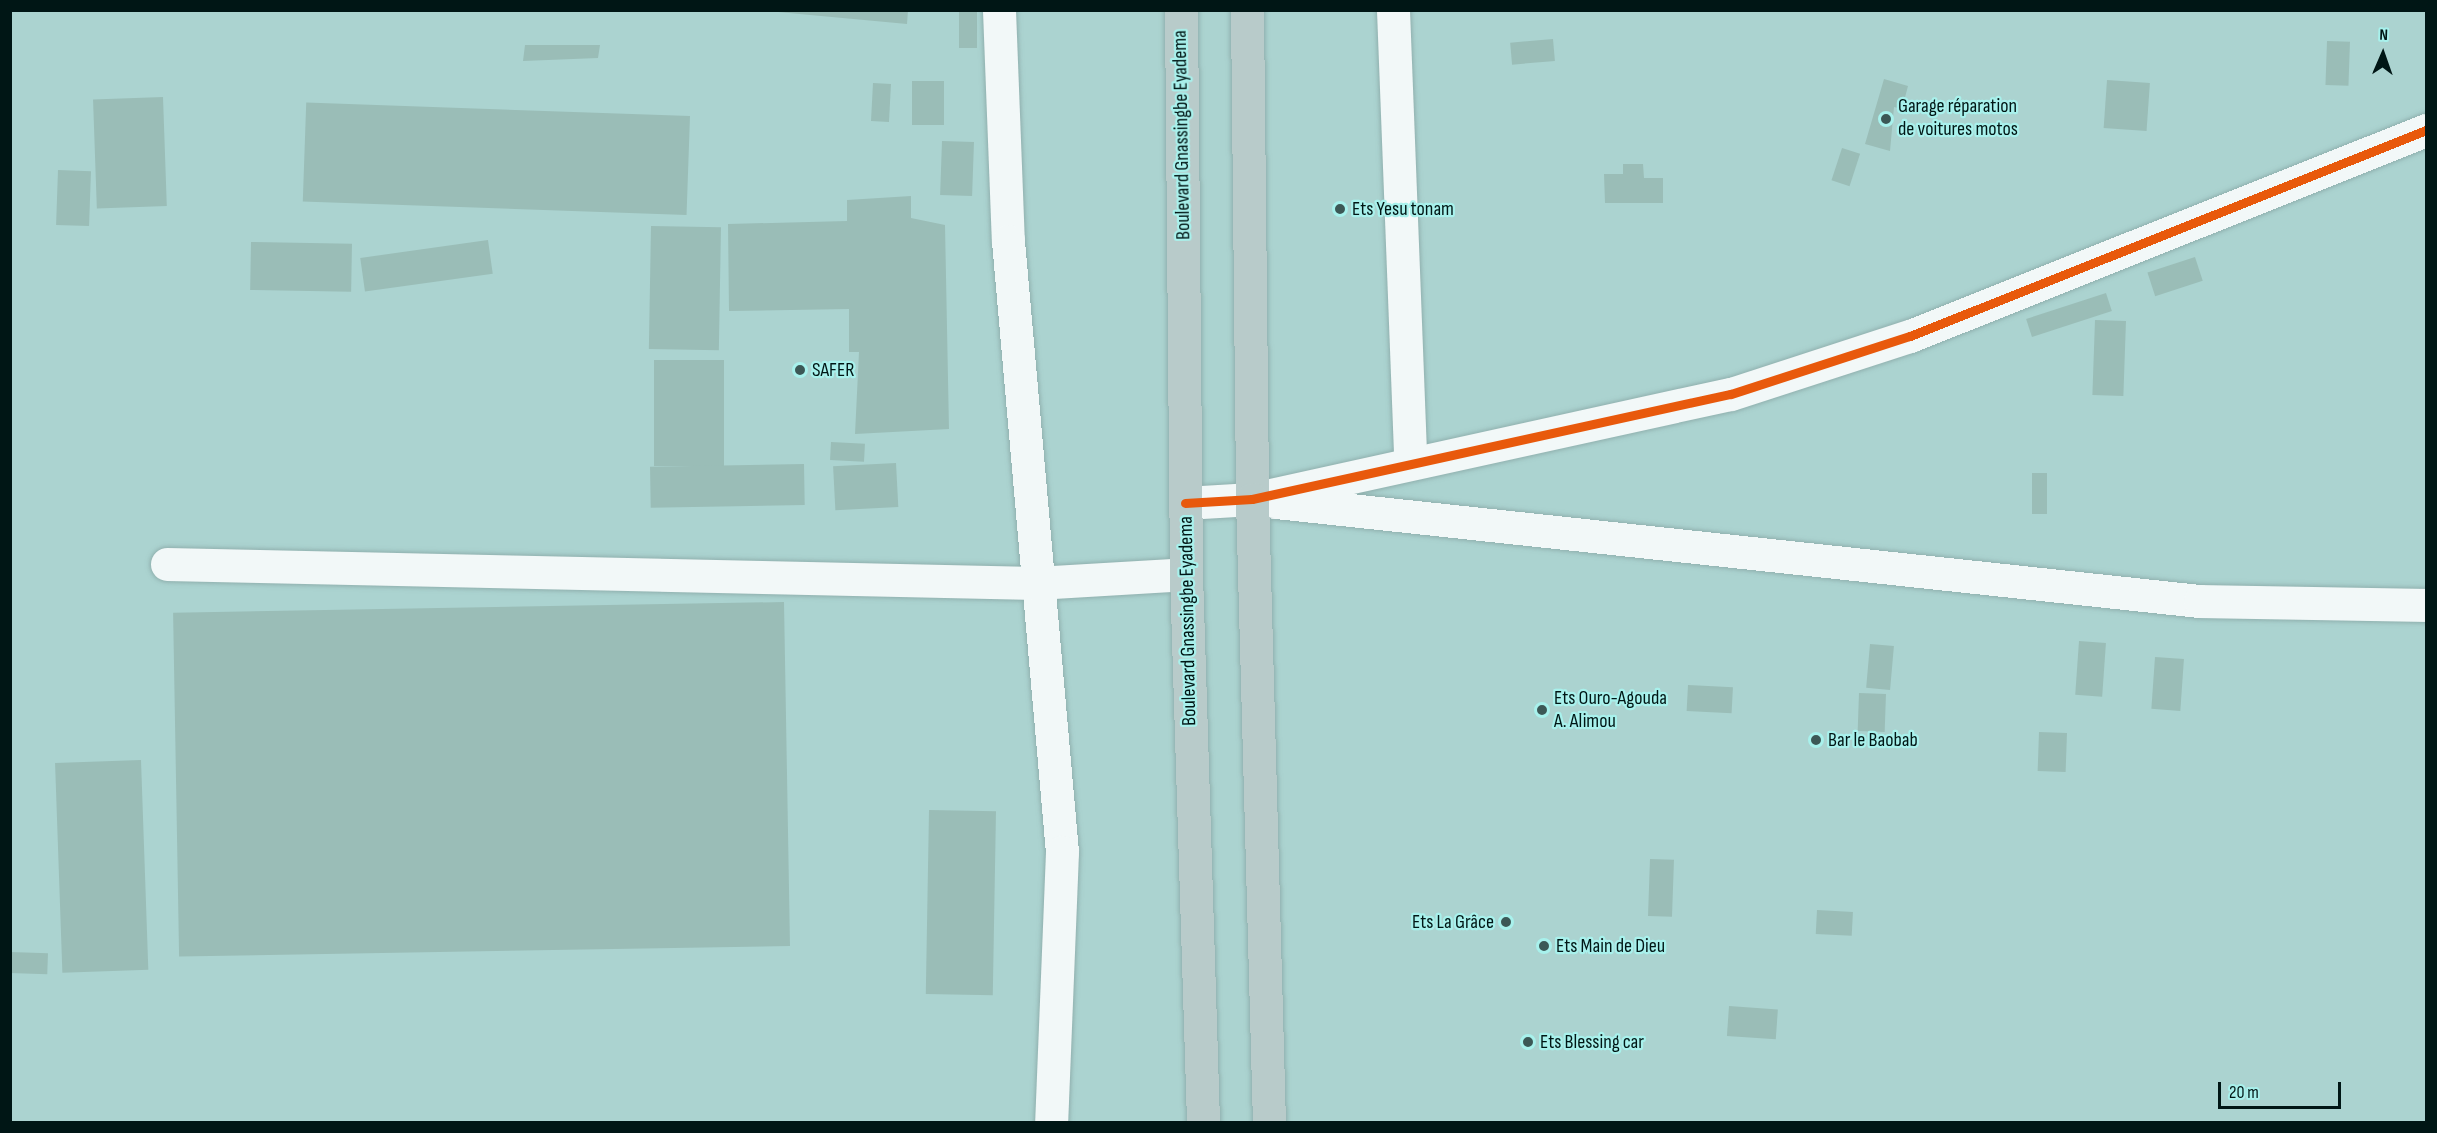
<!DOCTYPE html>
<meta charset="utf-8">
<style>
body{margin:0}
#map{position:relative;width:2437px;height:1133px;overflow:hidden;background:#abd3d0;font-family:"Sofia Sans Condensed",sans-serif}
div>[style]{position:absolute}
.building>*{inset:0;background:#9abdb7;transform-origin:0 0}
.roads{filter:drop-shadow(0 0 2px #90b0ae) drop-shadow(0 0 2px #90b0ae)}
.minor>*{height:33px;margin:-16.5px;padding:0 16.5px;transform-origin:16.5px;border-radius:16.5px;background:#f2f8f8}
.highway>*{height:33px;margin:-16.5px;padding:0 16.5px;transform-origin:16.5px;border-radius:16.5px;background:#b8cbca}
.cycleway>*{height:9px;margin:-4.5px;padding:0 4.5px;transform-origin:4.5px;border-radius:4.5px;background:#e8590c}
.dots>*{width:16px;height:16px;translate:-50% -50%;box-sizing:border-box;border:3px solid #a8f1ec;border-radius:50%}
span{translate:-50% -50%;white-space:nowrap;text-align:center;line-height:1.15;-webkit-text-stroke:4.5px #a8f1ec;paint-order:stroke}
.poi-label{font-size:20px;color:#001615}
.left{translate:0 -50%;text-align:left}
.right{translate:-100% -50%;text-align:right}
.street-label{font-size:20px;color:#001615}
.frame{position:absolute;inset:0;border:12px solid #001615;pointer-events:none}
.north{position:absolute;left:2353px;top:24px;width:60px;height:60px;-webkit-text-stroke:4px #a8f1ec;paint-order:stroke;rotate:2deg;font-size:16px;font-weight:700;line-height:24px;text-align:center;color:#001615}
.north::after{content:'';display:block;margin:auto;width:21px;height:27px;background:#001615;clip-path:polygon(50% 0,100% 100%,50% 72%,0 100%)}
.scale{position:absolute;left:2218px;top:1082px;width:123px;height:27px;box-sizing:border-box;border:3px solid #001615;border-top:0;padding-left:8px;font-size:18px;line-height:21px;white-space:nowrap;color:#001615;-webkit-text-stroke:4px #a8f1ec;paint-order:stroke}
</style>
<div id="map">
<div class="building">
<i style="clip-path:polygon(757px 10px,908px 10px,907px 24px)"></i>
<i style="left:959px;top:10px;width:18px;height:38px"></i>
<i style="left:1553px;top:39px;width:22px;height:43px;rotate:85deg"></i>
<i style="left:2327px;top:41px;width:23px;height:44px;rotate:2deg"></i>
<i style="clip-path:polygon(525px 45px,600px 45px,598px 58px,523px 61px)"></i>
<i style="clip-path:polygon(1884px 79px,1908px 86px,1902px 109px,1894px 107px,1890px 151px,1865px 144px)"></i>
<i style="left:2107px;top:80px;width:43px;height:48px;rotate:4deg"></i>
<i style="left:912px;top:81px;width:32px;height:44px"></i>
<i style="left:873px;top:83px;width:18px;height:38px;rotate:3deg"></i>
<i style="left:163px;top:97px;width:109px;height:70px;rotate:88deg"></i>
<i style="left:690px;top:116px;width:99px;height:384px;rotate:92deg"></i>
<i style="left:942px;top:141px;width:32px;height:54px;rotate:2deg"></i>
<i style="left:1842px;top:148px;width:19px;height:34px;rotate:18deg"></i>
<i style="clip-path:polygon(1623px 164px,1643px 164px,1644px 178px,1663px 178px,1663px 203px,1605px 203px,1604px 174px,1623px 174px)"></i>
<i style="left:58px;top:170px;width:33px;height:55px;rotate:2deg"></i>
<i style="clip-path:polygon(911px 196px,911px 218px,945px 225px,949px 429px,855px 434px,859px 352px,849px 352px,849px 309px,729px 311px,728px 224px,847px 221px,847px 200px)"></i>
<i style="left:651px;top:226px;width:70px;height:123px;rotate:1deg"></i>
<i style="left:488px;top:240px;width:34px;height:129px;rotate:82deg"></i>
<i style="left:251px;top:242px;width:101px;height:48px;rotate:1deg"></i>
<i style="left:2195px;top:257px;width:25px;height:50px;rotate:72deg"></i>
<i style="left:2106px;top:293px;width:19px;height:84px;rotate:72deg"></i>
<i style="left:2095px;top:320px;width:31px;height:75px;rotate:2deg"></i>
<i style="left:654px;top:360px;width:70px;height:106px"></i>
<i style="left:831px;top:442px;width:34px;height:18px;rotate:3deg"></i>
<i style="left:896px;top:463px;width:44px;height:63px;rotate:87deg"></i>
<i style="left:804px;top:464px;width:41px;height:154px;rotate:89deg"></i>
<i style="left:2032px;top:473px;width:15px;height:41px"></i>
<i style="left:784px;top:602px;width:344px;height:611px;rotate:89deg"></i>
<i style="left:2079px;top:641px;width:27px;height:54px;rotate:4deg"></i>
<i style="left:1870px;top:644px;width:24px;height:44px;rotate:5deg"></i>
<i style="left:2155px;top:657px;width:29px;height:52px;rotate:4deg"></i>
<i style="left:1688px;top:685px;width:45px;height:26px;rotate:3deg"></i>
<i style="left:1859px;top:693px;width:27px;height:38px;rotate:2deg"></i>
<i style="left:2039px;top:732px;width:28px;height:39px;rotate:2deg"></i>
<i style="left:141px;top:760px;width:210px;height:86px;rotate:88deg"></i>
<i style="left:929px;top:810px;width:67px;height:184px;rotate:1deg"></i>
<i style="left:1650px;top:859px;width:24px;height:57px;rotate:2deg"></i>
<i style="left:1817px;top:910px;width:36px;height:24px;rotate:3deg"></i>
<i style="left:10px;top:952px;width:38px;height:21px;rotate:2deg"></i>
<i style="left:1729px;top:1006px;width:49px;height:30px;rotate:4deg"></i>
</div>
<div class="roads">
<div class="minor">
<i style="left:999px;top:10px;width:231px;rotate:87.8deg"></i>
<i style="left:1008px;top:241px;width:613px;rotate:84.95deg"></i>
<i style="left:1062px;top:852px;width:270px;rotate:92.3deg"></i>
<i style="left:1393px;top:10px;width:452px;rotate:87.8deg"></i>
<i style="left:1276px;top:502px;width:929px;rotate:6.12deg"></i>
<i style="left:2200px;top:601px;width:226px;rotate:1deg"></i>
<i style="left:1185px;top:503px;width:67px;rotate:-3.4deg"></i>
<i style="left:1252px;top:499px;width:490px;rotate:-12.4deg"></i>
<i style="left:1731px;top:394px;width:188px;rotate:-18deg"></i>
<i style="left:1910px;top:336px;width:556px;rotate:-21.76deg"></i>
<i style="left:167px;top:564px;width:869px;rotate:1.25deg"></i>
<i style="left:1036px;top:583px;width:150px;rotate:-3.4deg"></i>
</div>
<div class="highway">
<i style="left:1181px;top:10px;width:564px;rotate:89.49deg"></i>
<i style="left:1186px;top:574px;width:548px;rotate:88.22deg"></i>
<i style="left:1247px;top:10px;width:489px;rotate:89.4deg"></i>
<i style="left:1252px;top:499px;width:623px;rotate:88.44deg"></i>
</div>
</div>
<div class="cycleway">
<i style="left:1185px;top:503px;width:67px;rotate:-3.4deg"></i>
<i style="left:1252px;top:499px;width:490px;rotate:-12.4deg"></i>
<i style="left:1731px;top:394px;width:188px;rotate:-18deg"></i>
<i style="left:1910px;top:336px;width:556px;rotate:-21.76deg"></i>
</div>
<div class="dots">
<i style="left:1886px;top:119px;background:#3c5856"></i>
<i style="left:1340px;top:209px;background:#3c5856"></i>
<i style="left:800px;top:370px;background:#3c5856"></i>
<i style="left:1542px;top:710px;background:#3c5856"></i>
<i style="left:1816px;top:740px;background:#3c5856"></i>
<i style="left:1506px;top:922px;background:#3c5856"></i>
<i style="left:1544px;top:946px;background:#3c5856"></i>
<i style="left:1528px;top:1042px;background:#3c5856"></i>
</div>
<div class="poi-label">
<span class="left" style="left:1898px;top:118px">Garage réparation<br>de voitures motos</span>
<span class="left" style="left:1352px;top:209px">Ets Yesu tonam</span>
<span class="left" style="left:812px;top:370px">SAFER</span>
<span class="left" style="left:1554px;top:710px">Ets Ouro-Agouda<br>A. Alimou</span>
<span class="left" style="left:1828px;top:740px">Bar le Baobab</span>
<span class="right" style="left:1494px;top:922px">Ets La Grâce</span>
<span class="left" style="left:1556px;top:946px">Ets Main de Dieu</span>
<span class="left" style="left:1540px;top:1042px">Ets Blessing car</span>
</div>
<div class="street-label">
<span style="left:1182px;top:135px;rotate:-91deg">Boulevard Gnassingbe Eyadema</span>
<span style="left:1188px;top:621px;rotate:-91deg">Boulevard Gnassingbe Eyadema</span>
</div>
<div class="frame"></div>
<div class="north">N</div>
<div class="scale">20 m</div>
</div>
